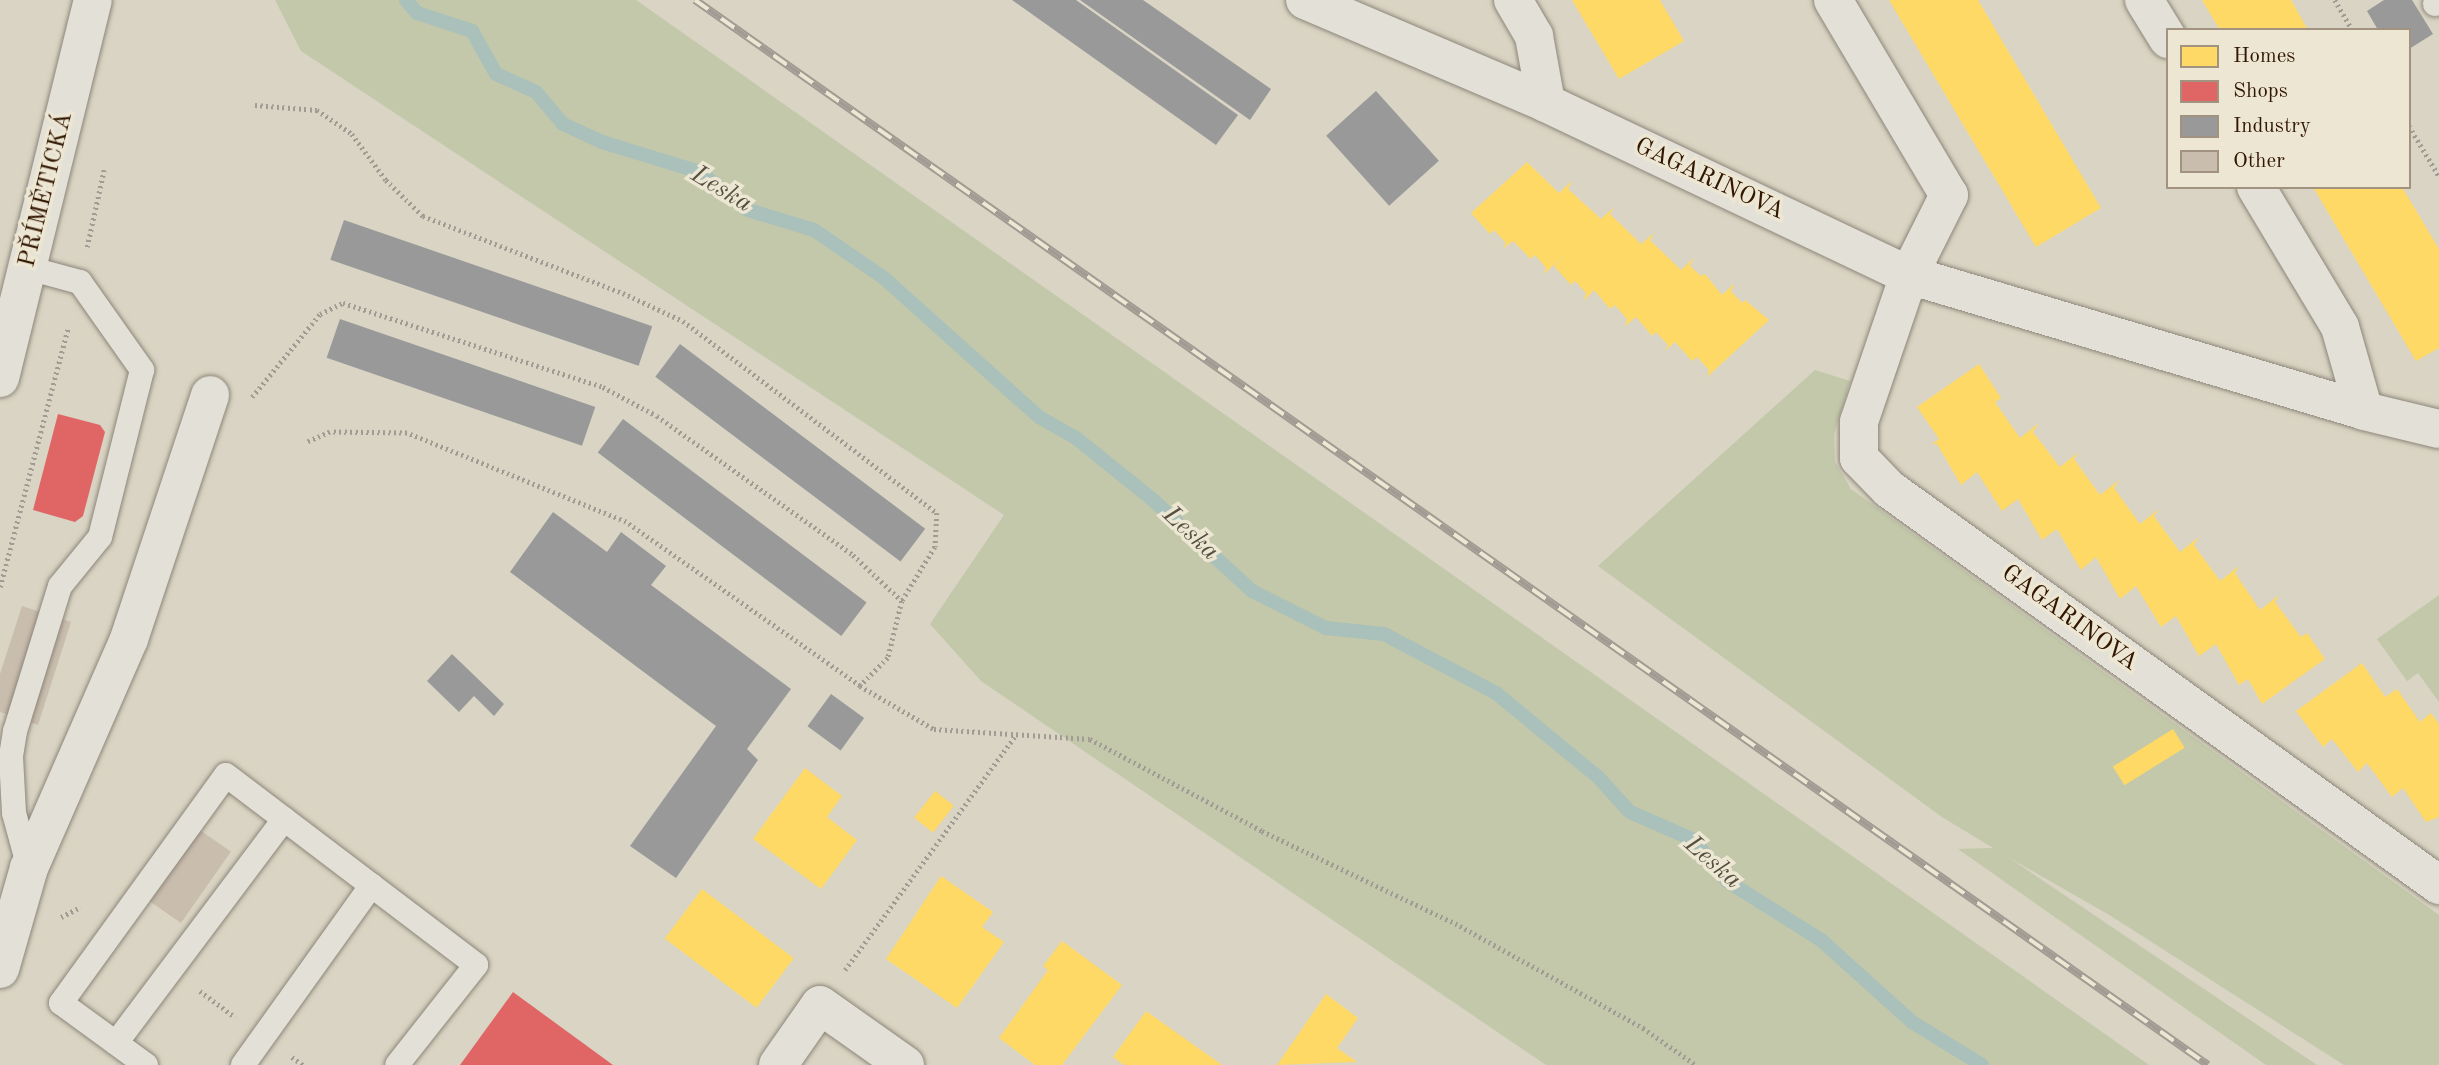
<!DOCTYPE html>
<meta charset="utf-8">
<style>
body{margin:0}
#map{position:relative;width:2439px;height:1065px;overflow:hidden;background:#d9d4c3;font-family:"Old Standard TT",serif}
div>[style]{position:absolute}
.green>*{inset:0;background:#c2c8a9}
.homes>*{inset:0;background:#ffd966;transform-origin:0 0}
.shops>*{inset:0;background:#e06666}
.industry>*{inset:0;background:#999;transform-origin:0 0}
.stream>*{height:14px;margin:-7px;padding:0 7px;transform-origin:7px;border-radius:7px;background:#aac0bb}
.building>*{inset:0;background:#c9bdae;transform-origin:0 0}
.path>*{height:4.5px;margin-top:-2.25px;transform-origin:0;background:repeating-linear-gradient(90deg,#a09b93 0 2px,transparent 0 5.5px)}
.roads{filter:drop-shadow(0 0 2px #8d867a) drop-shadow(0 0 2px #8d867a)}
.service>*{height:24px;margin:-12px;padding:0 12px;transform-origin:12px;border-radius:12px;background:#e2e0d7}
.minor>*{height:38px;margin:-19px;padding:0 19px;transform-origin:19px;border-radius:19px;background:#e2e0d7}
.secondary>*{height:38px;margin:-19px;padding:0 19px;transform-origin:19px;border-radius:19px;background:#e2e0d7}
.rail>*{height:8px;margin-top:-4px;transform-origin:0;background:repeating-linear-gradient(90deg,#ece6d3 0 16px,#a09b93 0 32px);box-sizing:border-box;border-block:2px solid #a09b93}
span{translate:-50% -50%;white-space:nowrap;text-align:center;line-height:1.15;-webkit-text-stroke:7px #ece6d3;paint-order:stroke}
.street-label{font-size:24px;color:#311600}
.water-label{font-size:26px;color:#544f40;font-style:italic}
.legend{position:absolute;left:2166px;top:28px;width:245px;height:161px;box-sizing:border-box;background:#ece6d3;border:2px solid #a1937f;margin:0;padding:9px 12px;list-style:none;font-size:21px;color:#311600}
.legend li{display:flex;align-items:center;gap:14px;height:35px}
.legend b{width:35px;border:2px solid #a1937f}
</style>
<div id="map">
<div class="green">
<i style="clip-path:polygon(275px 0,636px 0,2149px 1065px,1546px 1065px,981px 681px,930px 624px,1004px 515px,301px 51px)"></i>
<i style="clip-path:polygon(1815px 370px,1850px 381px,1834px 435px,1835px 462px,1851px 489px,2439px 915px,2439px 1065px,2344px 1065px,2111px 916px,2008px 857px,2317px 1065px,2266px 1065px,1958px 849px,1993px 848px,1942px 817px,1598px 566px)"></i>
<i style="clip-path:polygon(2439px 595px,2439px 702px,2418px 673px,2407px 681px,2377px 639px)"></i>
</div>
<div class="homes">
<i style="clip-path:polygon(1572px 0,1660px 0,1684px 41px,1619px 79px)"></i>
<i style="clip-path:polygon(1889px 0,1978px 0,2101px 208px,2036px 247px)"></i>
<i style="clip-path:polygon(2202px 0,2291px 0,2308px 30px,2220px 30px)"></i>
<i style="clip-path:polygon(1527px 162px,1559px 193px,1572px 181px,1568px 189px,1601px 219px,1614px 207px,1610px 214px,1641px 244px,1654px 233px,1650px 240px,1681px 270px,1694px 258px,1690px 266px,1701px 276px,1705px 274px,1722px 295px,1735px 283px,1731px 291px,1742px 303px,1745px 300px,1769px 320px,1707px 377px,1709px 370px,1697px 357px,1692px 361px,1675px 342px,1665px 351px,1668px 345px,1656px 332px,1652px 336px,1636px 317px,1625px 326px,1627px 319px,1615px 305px,1610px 309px,1594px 290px,1584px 301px,1586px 293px,1575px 281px,1571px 285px,1554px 266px,1565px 255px,1544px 274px,1546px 268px,1535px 255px,1531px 259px,1513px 241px,1503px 249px,1506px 243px,1494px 230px,1490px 234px,1471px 213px)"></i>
<i style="clip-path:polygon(2313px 187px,2402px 187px,2439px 249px,2439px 348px,2416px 361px)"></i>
<i style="clip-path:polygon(1979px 364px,2001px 398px,1995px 402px,2020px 438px,2039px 423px,2033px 432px,2060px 467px,2079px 452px,2074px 459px,2100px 495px,2119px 480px,2114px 488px,2140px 524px,2159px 509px,2154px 516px,2180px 552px,2199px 537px,2194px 545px,2220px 581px,2239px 566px,2235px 573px,2260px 610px,2279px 595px,2275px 602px,2301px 637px,2307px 633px,2325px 659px,2262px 704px,2248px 679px,2239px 685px,2216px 644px,2199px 656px,2176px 616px,2161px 627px,2136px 586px,2120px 599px,2096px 557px,2081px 570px,2057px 529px,2042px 540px,2018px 499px,2002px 511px,1977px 472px,1961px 485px,1937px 444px,1932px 444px,1939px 439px,1917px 407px)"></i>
<i style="clip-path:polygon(2362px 663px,2385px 697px,2397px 689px,2420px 722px,2431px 713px,2439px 724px,2439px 817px,2426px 822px,2403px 788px,2392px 797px,2367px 763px,2358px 772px,2332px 739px,2323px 747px,2296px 711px)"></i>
<i style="left:2173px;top:729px;width:22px;height:71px;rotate:58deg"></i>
<i style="clip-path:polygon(805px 768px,842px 796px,827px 817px,857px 840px,821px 889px,753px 839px)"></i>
<i style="left:935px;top:791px;width:24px;height:34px;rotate:38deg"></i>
<i style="clip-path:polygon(941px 876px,993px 912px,982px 927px,1004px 942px,957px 1008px,886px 959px)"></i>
<i style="left:702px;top:889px;width:115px;height:62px;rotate:37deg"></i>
<i style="clip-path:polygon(1062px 941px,1122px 985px,1062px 1065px,1035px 1065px,999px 1038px,1048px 970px,1043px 966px)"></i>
<i style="clip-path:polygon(1326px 994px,1358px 1018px,1337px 1048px,1357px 1062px,1277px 1065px)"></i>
<i style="clip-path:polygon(1146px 1011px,1222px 1065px,1124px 1065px,1113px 1057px)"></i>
</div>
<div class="shops">
<i style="clip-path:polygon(58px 414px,100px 425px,105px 432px,83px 516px,75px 522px,33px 510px)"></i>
<i style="clip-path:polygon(513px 992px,613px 1065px,460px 1065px)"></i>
</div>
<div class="industry">
<i style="clip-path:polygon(1012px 0,1076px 0,1238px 115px,1216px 145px)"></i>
<i style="clip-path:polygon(1080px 0,1143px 0,1271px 89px,1250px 120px)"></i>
<i style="clip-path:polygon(2384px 0,2412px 0,2433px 34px,2409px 49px,2409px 30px,2378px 30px,2367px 11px)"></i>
<i style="left:1376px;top:91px;width:94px;height:67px;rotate:48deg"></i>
<i style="left:344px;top:220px;width:326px;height:42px;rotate:19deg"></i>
<i style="left:340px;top:319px;width:270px;height:41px;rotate:19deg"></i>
<i style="left:680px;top:344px;width:307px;height:41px;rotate:37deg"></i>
<i style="left:623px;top:419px;width:305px;height:42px;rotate:37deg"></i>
<i style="clip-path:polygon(553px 512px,607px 552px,621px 532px,666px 566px,651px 585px,791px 689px,747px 749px,758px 760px,676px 878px,630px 846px,716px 726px,510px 572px)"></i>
<i style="clip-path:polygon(452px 654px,504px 704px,494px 716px,474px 696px,459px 712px,427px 681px)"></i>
<i style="left:831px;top:694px;width:41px;height:40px;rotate:36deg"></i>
</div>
<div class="stream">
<i style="left:406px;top:0;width:17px;rotate:50deg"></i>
<i style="left:417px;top:13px;width:58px;rotate:18.1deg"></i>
<i style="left:472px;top:31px;width:49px;rotate:60.8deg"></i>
<i style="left:496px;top:74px;width:44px;rotate:24.2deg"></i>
<i style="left:536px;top:92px;width:42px;rotate:49.8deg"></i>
<i style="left:563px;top:124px;width:43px;rotate:24.8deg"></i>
<i style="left:602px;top:142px;width:102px;rotate:17deg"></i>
<i style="left:700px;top:172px;width:61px;rotate:38.4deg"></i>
<i style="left:748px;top:210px;width:69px;rotate:16.9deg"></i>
<i style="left:814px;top:230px;width:85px;rotate:34.4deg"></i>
<i style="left:884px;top:278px;width:208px;rotate:41.9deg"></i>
<i style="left:1039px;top:417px;width:43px;rotate:29.6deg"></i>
<i style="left:1076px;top:438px;width:99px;rotate:38.8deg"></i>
<i style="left:1153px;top:500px;width:134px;rotate:42.6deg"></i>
<i style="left:1252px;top:591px;width:83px;rotate:26.6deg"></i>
<i style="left:1326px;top:628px;width:58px;rotate:5.9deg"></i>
<i style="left:1384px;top:634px;width:127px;rotate:27.8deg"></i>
<i style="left:1496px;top:693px;width:132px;rotate:39.5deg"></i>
<i style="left:1598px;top:777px;width:47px;rotate:47.6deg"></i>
<i style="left:1630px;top:812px;width:70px;rotate:23.6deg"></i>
<i style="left:1694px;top:840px;width:53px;rotate:51.2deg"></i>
<i style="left:1727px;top:881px;width:111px;rotate:32.1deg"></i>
<i style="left:1821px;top:940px;width:122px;rotate:42deg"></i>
<i style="left:1912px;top:1022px;width:82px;rotate:31.6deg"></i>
</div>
<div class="building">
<i style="clip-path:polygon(22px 606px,71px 622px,38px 725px,0 712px,0 674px)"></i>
<i style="left:194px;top:826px;width:45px;height:87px;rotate:35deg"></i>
</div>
<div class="path">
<i style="left:2335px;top:0;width:34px;rotate:60deg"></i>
<i style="left:255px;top:105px;width:62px;rotate:4.6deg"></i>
<i style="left:317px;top:110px;width:42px;rotate:34.4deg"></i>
<i style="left:352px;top:134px;width:57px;rotate:53.5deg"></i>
<i style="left:386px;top:180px;width:52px;rotate:44.2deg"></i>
<i style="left:423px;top:216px;width:214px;rotate:21.1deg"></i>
<i style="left:623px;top:293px;width:66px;rotate:25deg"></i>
<i style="left:683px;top:321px;width:318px;rotate:37.1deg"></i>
<i style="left:937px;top:513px;width:34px;rotate:93deg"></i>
<i style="left:935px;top:547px;width:63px;rotate:121.4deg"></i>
<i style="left:2409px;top:126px;width:58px;rotate:59deg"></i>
<i style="left:87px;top:247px;width:79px;rotate:-77.6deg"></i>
<i style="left:252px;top:397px;width:107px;rotate:-50.7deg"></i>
<i style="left:320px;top:314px;width:25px;rotate:-26deg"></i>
<i style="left:343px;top:303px;width:273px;rotate:17.9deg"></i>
<i style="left:603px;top:387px;width:61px;rotate:28.2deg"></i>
<i style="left:657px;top:416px;width:240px;rotate:35.3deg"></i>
<i style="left:853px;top:555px;width:67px;rotate:43.2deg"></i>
<i style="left:902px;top:601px;width:59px;rotate:103.8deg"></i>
<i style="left:888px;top:658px;width:40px;rotate:135deg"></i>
<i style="left:860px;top:686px;width:286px;rotate:-145deg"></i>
<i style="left:626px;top:522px;width:236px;rotate:-157.9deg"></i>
<i style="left:407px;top:433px;width:77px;rotate:-179.3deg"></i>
<i style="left:330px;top:432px;width:27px;rotate:156deg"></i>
<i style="left:0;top:587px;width:269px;rotate:-75.3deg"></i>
<i style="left:860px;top:686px;width:86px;rotate:30.2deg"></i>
<i style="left:934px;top:729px;width:156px;rotate:3.7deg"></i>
<i style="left:1090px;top:739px;width:195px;rotate:28.1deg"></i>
<i style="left:1262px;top:831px;width:220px;rotate:25.6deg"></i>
<i style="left:1460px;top:926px;width:210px;rotate:29.1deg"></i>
<i style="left:1643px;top:1028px;width:65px;rotate:34.9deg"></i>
<i style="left:61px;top:917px;width:22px;rotate:-27deg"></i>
<i style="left:845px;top:970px;width:288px;rotate:-54deg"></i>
<i style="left:200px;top:991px;width:44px;rotate:36.6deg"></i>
<i style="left:292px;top:1057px;width:14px;rotate:36deg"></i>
</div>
<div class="roads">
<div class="service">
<i style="left:2435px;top:4px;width:4px;rotate:-27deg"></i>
<i style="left:28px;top:268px;width:54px;rotate:15.1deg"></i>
<i style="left:80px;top:282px;width:108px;rotate:54.8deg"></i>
<i style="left:142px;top:370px;width:172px;rotate:104.1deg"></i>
<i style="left:100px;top:537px;width:63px;rotate:129.2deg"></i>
<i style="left:60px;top:586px;width:152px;rotate:107.2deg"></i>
<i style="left:15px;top:731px;width:26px;rotate:99deg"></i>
<i style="left:11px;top:757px;width:56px;rotate:86.9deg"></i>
<i style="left:14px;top:813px;width:57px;rotate:74.7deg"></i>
<i style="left:116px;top:1043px;width:280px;rotate:-53.1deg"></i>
<i style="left:146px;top:1065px;width:105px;rotate:-143.9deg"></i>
<i style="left:61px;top:1003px;width:281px;rotate:-54.1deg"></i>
<i style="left:226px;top:775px;width:314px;rotate:37.2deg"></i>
<i style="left:476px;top:965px;width:127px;rotate:128.3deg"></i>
<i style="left:243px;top:1065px;width:221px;rotate:-54.4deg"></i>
</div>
<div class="minor">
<i style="left:1305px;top:0;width:262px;rotate:23.1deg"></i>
<i style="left:1546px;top:103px;width:402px;rotate:25.4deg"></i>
<i style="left:1909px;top:275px;width:475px;rotate:16.6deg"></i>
<i style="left:2364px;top:411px;width:77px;rotate:13.5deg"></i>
<i style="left:1513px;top:0;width:42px;rotate:59.7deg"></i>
<i style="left:1534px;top:36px;width:68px;rotate:79.8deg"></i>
<i style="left:1833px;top:0;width:227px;rotate:59.3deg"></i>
<i style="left:1949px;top:195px;width:89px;rotate:116.6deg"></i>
<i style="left:1909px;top:275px;width:155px;rotate:108.8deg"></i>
<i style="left:1859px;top:422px;width:36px;rotate:90deg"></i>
<i style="left:1859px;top:458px;width:43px;rotate:45.9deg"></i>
<i style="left:1889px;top:489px;width:678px;rotate:35.75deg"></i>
<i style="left:2144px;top:0;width:46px;rotate:58.4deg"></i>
<i style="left:2256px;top:187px;width:163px;rotate:59deg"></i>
<i style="left:2340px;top:327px;width:87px;rotate:74.1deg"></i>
<i style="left:0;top:969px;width:105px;rotate:-74deg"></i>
<i style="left:29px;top:868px;width:250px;rotate:-66.4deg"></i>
<i style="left:129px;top:639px;width:257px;rotate:-71.6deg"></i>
<i style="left:778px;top:1065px;width:73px;rotate:-55deg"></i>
<i style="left:820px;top:1005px;width:104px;rotate:35.2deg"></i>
</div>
<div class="secondary">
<i style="left:0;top:378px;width:389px;rotate:-76.2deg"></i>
</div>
</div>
<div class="rail">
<i style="left:695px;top:0;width:1850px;rotate:35.14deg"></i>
</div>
<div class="street-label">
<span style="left:1709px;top:180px;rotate:25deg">GAGARINOVA</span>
<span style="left:47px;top:190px;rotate:-76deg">PŘÍMĚTICKÁ</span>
<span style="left:2069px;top:619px;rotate:36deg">GAGARINOVA</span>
</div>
<div class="water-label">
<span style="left:721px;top:190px;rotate:31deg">Leska</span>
<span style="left:1190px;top:534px;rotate:43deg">Leska</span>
<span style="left:1712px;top:863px;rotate:41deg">Leska</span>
</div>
<ul class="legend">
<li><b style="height:19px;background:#ffd966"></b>Homes</li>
<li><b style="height:19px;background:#e06666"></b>Shops</li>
<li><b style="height:19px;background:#999"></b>Industry</li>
<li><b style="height:19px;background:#c9bdae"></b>Other</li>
</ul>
</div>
